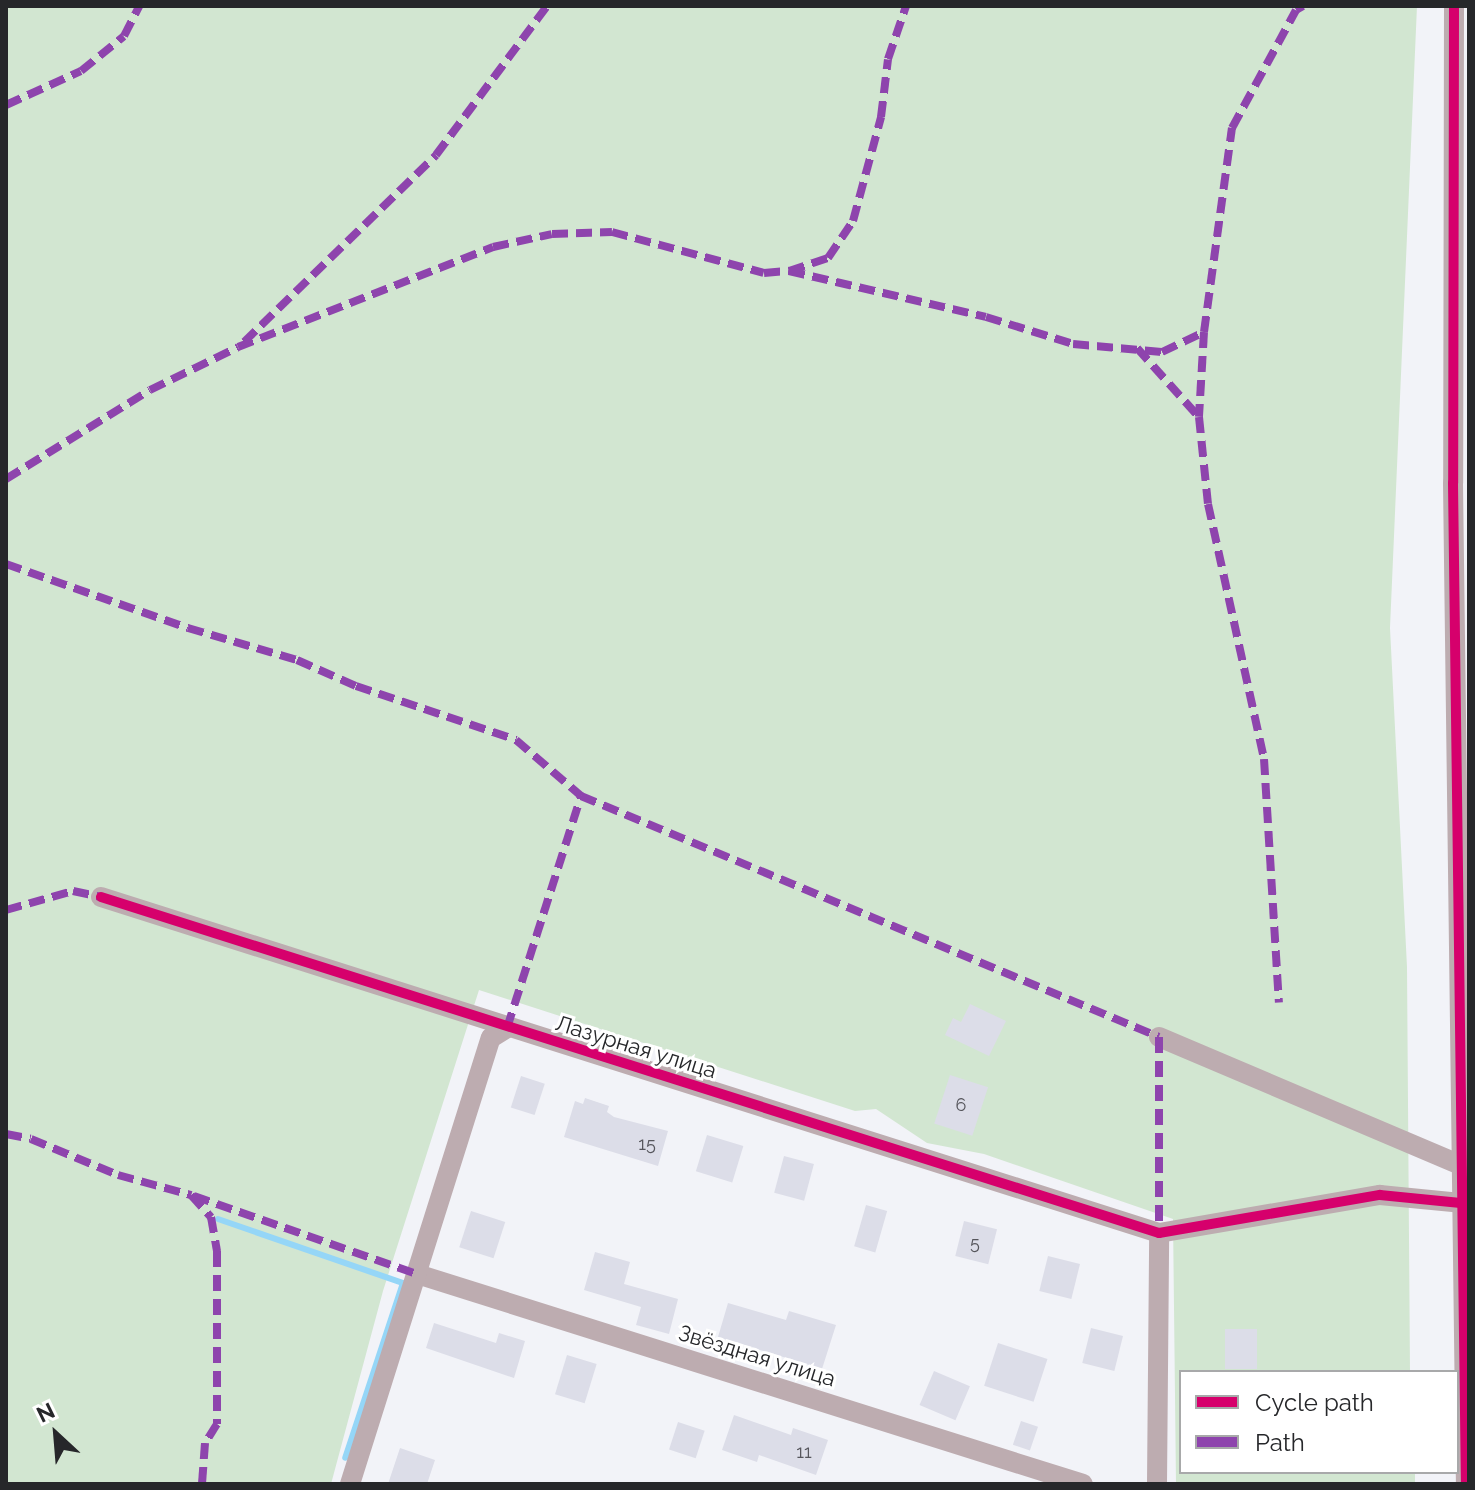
<!DOCTYPE html>
<meta charset="utf-8">
<style>
body{margin:0}
#map{position:relative;width:1475px;height:1490px;overflow:hidden;background:#f2f3f8;font-family:Raleway,sans-serif}
div>[style]{position:absolute}
.green>*{inset:0;background:#d2e6d1}
.stream>*{height:6px;margin:-3px;padding:0 3px;transform-origin:3px;border-radius:3px;background:#95d6f7}
.building>*{inset:0;background:#dcdde8;transform-origin:0 0}
.street>*{height:20px;margin:-10px;padding:0 10px;transform-origin:10px;border-radius:10px;background:#bdacb0}
.quiet>*{height:8px;margin-top:-4px;transform-origin:0;background:repeating-linear-gradient(90deg,#8e44ad 0 16px,transparent 0 24px)}
.cycleway>*{height:10px;margin:-5px;padding:0 5px;transform-origin:5px;border-radius:5px;background:#d6006c}
span{translate:-50% -50%;white-space:nowrap;text-align:center;line-height:1.15;-webkit-text-stroke:6px #fff;paint-order:stroke}
.number-label{font-size:18px;color:#56565c}
.number-label span{-webkit-text-stroke-width:0}
.street-label{font-size:22px;color:#26272a}
.frame{position:absolute;inset:0;border:8px solid #26272a;pointer-events:none}
.legend{position:absolute;left:1179px;top:1370px;width:280px;height:104px;box-sizing:border-box;background:#fff;border:2px solid #a8a9aa;margin:0;padding:10px 14px;list-style:none;font-size:24px;color:#26272a}
.legend li{display:flex;align-items:center;gap:16px;height:40px}
.legend b{width:40px;border:2px solid #a8a9aa}
.north{position:absolute;left:16px;top:1394px;width:80px;height:80px;-webkit-text-stroke:6px #fff;paint-order:stroke;rotate:334deg;font-size:22px;font-weight:700;line-height:32px;text-align:center;color:#26272a}
.north::after{content:'';display:block;margin:auto;width:28px;height:36px;background:#26272a;clip-path:polygon(50% 0,100% 100%,50% 72%,0 100%)}
</style>
<div id="map">
<div class="green">
<i style="clip-path:polygon(6px 6px,1417px 6px,1390px 628px,1407px 967px,1410px 1372px,1181px 1372px,1181px 1472px,1415px 1472px,1415px 1484px,1176px 1484px,1173px 1219px,984px 1154px,927px 1143px,876px 1109px,855px 1111px,479px 990px,383px 1291px,331px 1484px,6px 1484px)"></i>
</div>
<div class="stream">
<i style="left:218px;top:1219px;width:196px;rotate:19.1deg"></i>
<i style="left:403px;top:1283px;width:184px;rotate:108.3deg"></i>
</div>
<div class="building">
<i style="clip-path:polygon(970px 1004px,1006px 1021px,989px 1056px,945px 1035px,953px 1018px,961px 1022px)"></i>
<i style="left:950px;top:1075px;width:40px;height:51px;rotate:18deg"></i>
<i style="left:521px;top:1076px;width:25px;height:33px;rotate:18deg"></i>
<i style="clip-path:polygon(585px 1098px,609px 1106px,607px 1112px,614px 1117px,668px 1131px,658px 1166px,564px 1137px,575px 1101px,583px 1104px)"></i>
<i style="left:707px;top:1135px;width:38px;height:38px;rotate:17deg"></i>
<i style="left:784px;top:1156px;width:31px;height:38px;rotate:15deg"></i>
<i style="left:866px;top:1205px;width:22px;height:43px;rotate:16deg"></i>
<i style="left:471px;top:1211px;width:36px;height:38px;rotate:18deg"></i>
<i style="left:964px;top:1221px;width:34px;height:36px;rotate:14deg"></i>
<i style="clip-path:polygon(595px 1252px,630px 1262px,624px 1284px,678px 1299px,669px 1334px,636px 1325px,641px 1307px,584px 1290px)"></i>
<i style="left:1048px;top:1256px;width:33px;height:36px;rotate:14deg"></i>
<i style="clip-path:polygon(728px 1303px,786px 1320px,789px 1311px,836px 1325px,822px 1369px,718px 1337px)"></i>
<i style="clip-path:polygon(434px 1323px,496px 1343px,499px 1333px,525px 1341px,514px 1378px,426px 1348px)"></i>
<i style="left:1091px;top:1328px;width:33px;height:36px;rotate:14deg"></i>
<i style="left:1225px;top:1329px;width:32px;height:40px"></i>
<i style="left:998px;top:1343px;width:52px;height:45px;rotate:18deg"></i>
<i style="left:567px;top:1355px;width:31px;height:41px;rotate:17deg"></i>
<i style="left:934px;top:1371px;width:39px;height:37px;rotate:23deg"></i>
<i style="clip-path:polygon(734px 1415px,791px 1435px,793px 1428px,828px 1440px,816px 1475px,759px 1455px,757px 1462px,722px 1450px)"></i>
<i style="left:1021px;top:1421px;width:18px;height:25px;rotate:19deg"></i>
<i style="left:678px;top:1422px;width:28px;height:29px;rotate:18deg"></i>
<i style="clip-path:polygon(400px 1448px,435px 1460px,427px 1484px,388px 1484px)"></i>
</div>
<div class="street">
<i style="left:1454px;top:6px;width:477px;rotate:90.1deg"></i>
<i style="left:1453px;top:483px;width:1001px;rotate:89.26deg"></i>
<i style="left:101px;top:897px;width:1110px;rotate:17.62deg"></i>
<i style="left:1159px;top:1233px;width:224px;rotate:-9.8deg"></i>
<i style="left:1380px;top:1195px;width:81px;rotate:5.6deg"></i>
<i style="left:1159px;top:1037px;width:327px;rotate:23deg"></i>
<i style="left:417px;top:1274px;width:698px;rotate:17.5deg"></i>
<i style="left:350px;top:1484px;width:468px;rotate:-72.5deg"></i>
<i style="left:491px;top:1038px;width:19px;rotate:-32deg"></i>
<i style="left:1157px;top:1484px;width:251px;rotate:-89.5deg"></i>
</div>
<div class="quiet">
<i style="left:6px;top:105px;width:82px;rotate:-24.4deg"></i>
<i style="left:81px;top:71px;width:55px;rotate:-39.1deg"></i>
<i style="left:124px;top:36px;width:34px;rotate:-63deg"></i>
<i style="left:789px;top:271px;width:41px;rotate:-18.4deg"></i>
<i style="left:828px;top:258px;width:45px;rotate:-56deg"></i>
<i style="left:853px;top:221px;width:108px;rotate:-74.9deg"></i>
<i style="left:881px;top:117px;width:58px;rotate:-83.1deg"></i>
<i style="left:888px;top:59px;width:56px;rotate:-71.2deg"></i>
<i style="left:1204px;top:332px;width:206px;rotate:-82.2deg"></i>
<i style="left:1232px;top:128px;width:134px;rotate:-61.5deg"></i>
<i style="left:1296px;top:10px;width:8px;rotate:-30deg"></i>
<i style="left:244px;top:342px;width:268px;rotate:-44.2deg"></i>
<i style="left:436px;top:155px;width:186px;rotate:-53.3deg"></i>
<i style="left:1137px;top:348px;width:93px;rotate:48.1deg"></i>
<i style="left:6px;top:479px;width:169px;rotate:-31.7deg"></i>
<i style="left:150px;top:390px;width:98px;rotate:-26deg"></i>
<i style="left:238px;top:347px;width:274px;rotate:-21.4deg"></i>
<i style="left:493px;top:247px;width:60px;rotate:-12.4deg"></i>
<i style="left:552px;top:234px;width:60px;rotate:-1.9deg"></i>
<i style="left:612px;top:232px;width:157px;rotate:15.1deg"></i>
<i style="left:764px;top:273px;width:25px;rotate:-5deg"></i>
<i style="left:789px;top:271px;width:202px;rotate:13.1deg"></i>
<i style="left:986px;top:317px;width:91px;rotate:17.2deg"></i>
<i style="left:1073px;top:344px;width:89px;rotate:5.1deg"></i>
<i style="left:1162px;top:352px;width:47px;rotate:-25.5deg"></i>
<i style="left:1204px;top:332px;width:85px;rotate:93.4deg"></i>
<i style="left:1199px;top:417px;width:87px;rotate:84.1deg"></i>
<i style="left:1208px;top:504px;width:261px;rotate:77.6deg"></i>
<i style="left:1264px;top:759px;width:244px;rotate:86.5deg"></i>
<i style="left:6px;top:564px;width:193px;rotate:19.4deg"></i>
<i style="left:188px;top:628px;width:114px;rotate:16.4deg"></i>
<i style="left:297px;top:660px;width:64px;rotate:23.8deg"></i>
<i style="left:356px;top:686px;width:169px;rotate:18.6deg"></i>
<i style="left:516px;top:740px;width:86px;rotate:40.7deg"></i>
<i style="left:581px;top:796px;width:626px;rotate:22.63deg"></i>
<i style="left:1159px;top:1037px;width:196px;rotate:90deg"></i>
<i style="left:6px;top:910px;width:70px;rotate:-15.8deg"></i>
<i style="left:73px;top:891px;width:29px;rotate:12deg"></i>
<i style="left:507px;top:1028px;width:244px;rotate:-72.3deg"></i>
<i style="left:6px;top:1134px;width:25px;rotate:11deg"></i>
<i style="left:31px;top:1139px;width:94px;rotate:22.5deg"></i>
<i style="left:118px;top:1175px;width:76px;rotate:15.3deg"></i>
<i style="left:191px;top:1195px;width:30px;rotate:48deg"></i>
<i style="left:211px;top:1217px;width:35px;rotate:80deg"></i>
<i style="left:217px;top:1251px;width:173px;rotate:90deg"></i>
<i style="left:217px;top:1424px;width:22px;rotate:122deg"></i>
<i style="left:205px;top:1443px;width:41px;rotate:94.2deg"></i>
<i style="left:194px;top:1196px;width:236px;rotate:19.3deg"></i>
</div>
<div class="cycleway">
<i style="left:1454px;top:6px;width:477px;rotate:90.1deg"></i>
<i style="left:1453px;top:483px;width:1001px;rotate:89.26deg"></i>
<i style="left:101px;top:897px;width:1110px;rotate:17.62deg"></i>
<i style="left:1159px;top:1233px;width:224px;rotate:-9.8deg"></i>
<i style="left:1380px;top:1195px;width:81px;rotate:5.6deg"></i>
</div>
<div class="number-label">
<span style="left:961px;top:1105px">6</span>
<span style="left:647px;top:1144px">15</span>
<span style="left:975px;top:1243px">5</span>
<span style="left:804px;top:1452px">11</span>
</div>
<div class="street-label">
<span style="left:636px;top:1047px;rotate:17deg">Лазурная улица</span>
<span style="left:757px;top:1356px;rotate:17deg">Звёздная улица</span>
</div>
<div class="frame"></div>
<ul class="legend">
<li><b style="height:10px;background:#d6006c"></b>Cycle path</li>
<li><b style="height:10px;background:#8e44ad"></b>Path</li>
</ul>
<div class="north">N</div>
</div>
